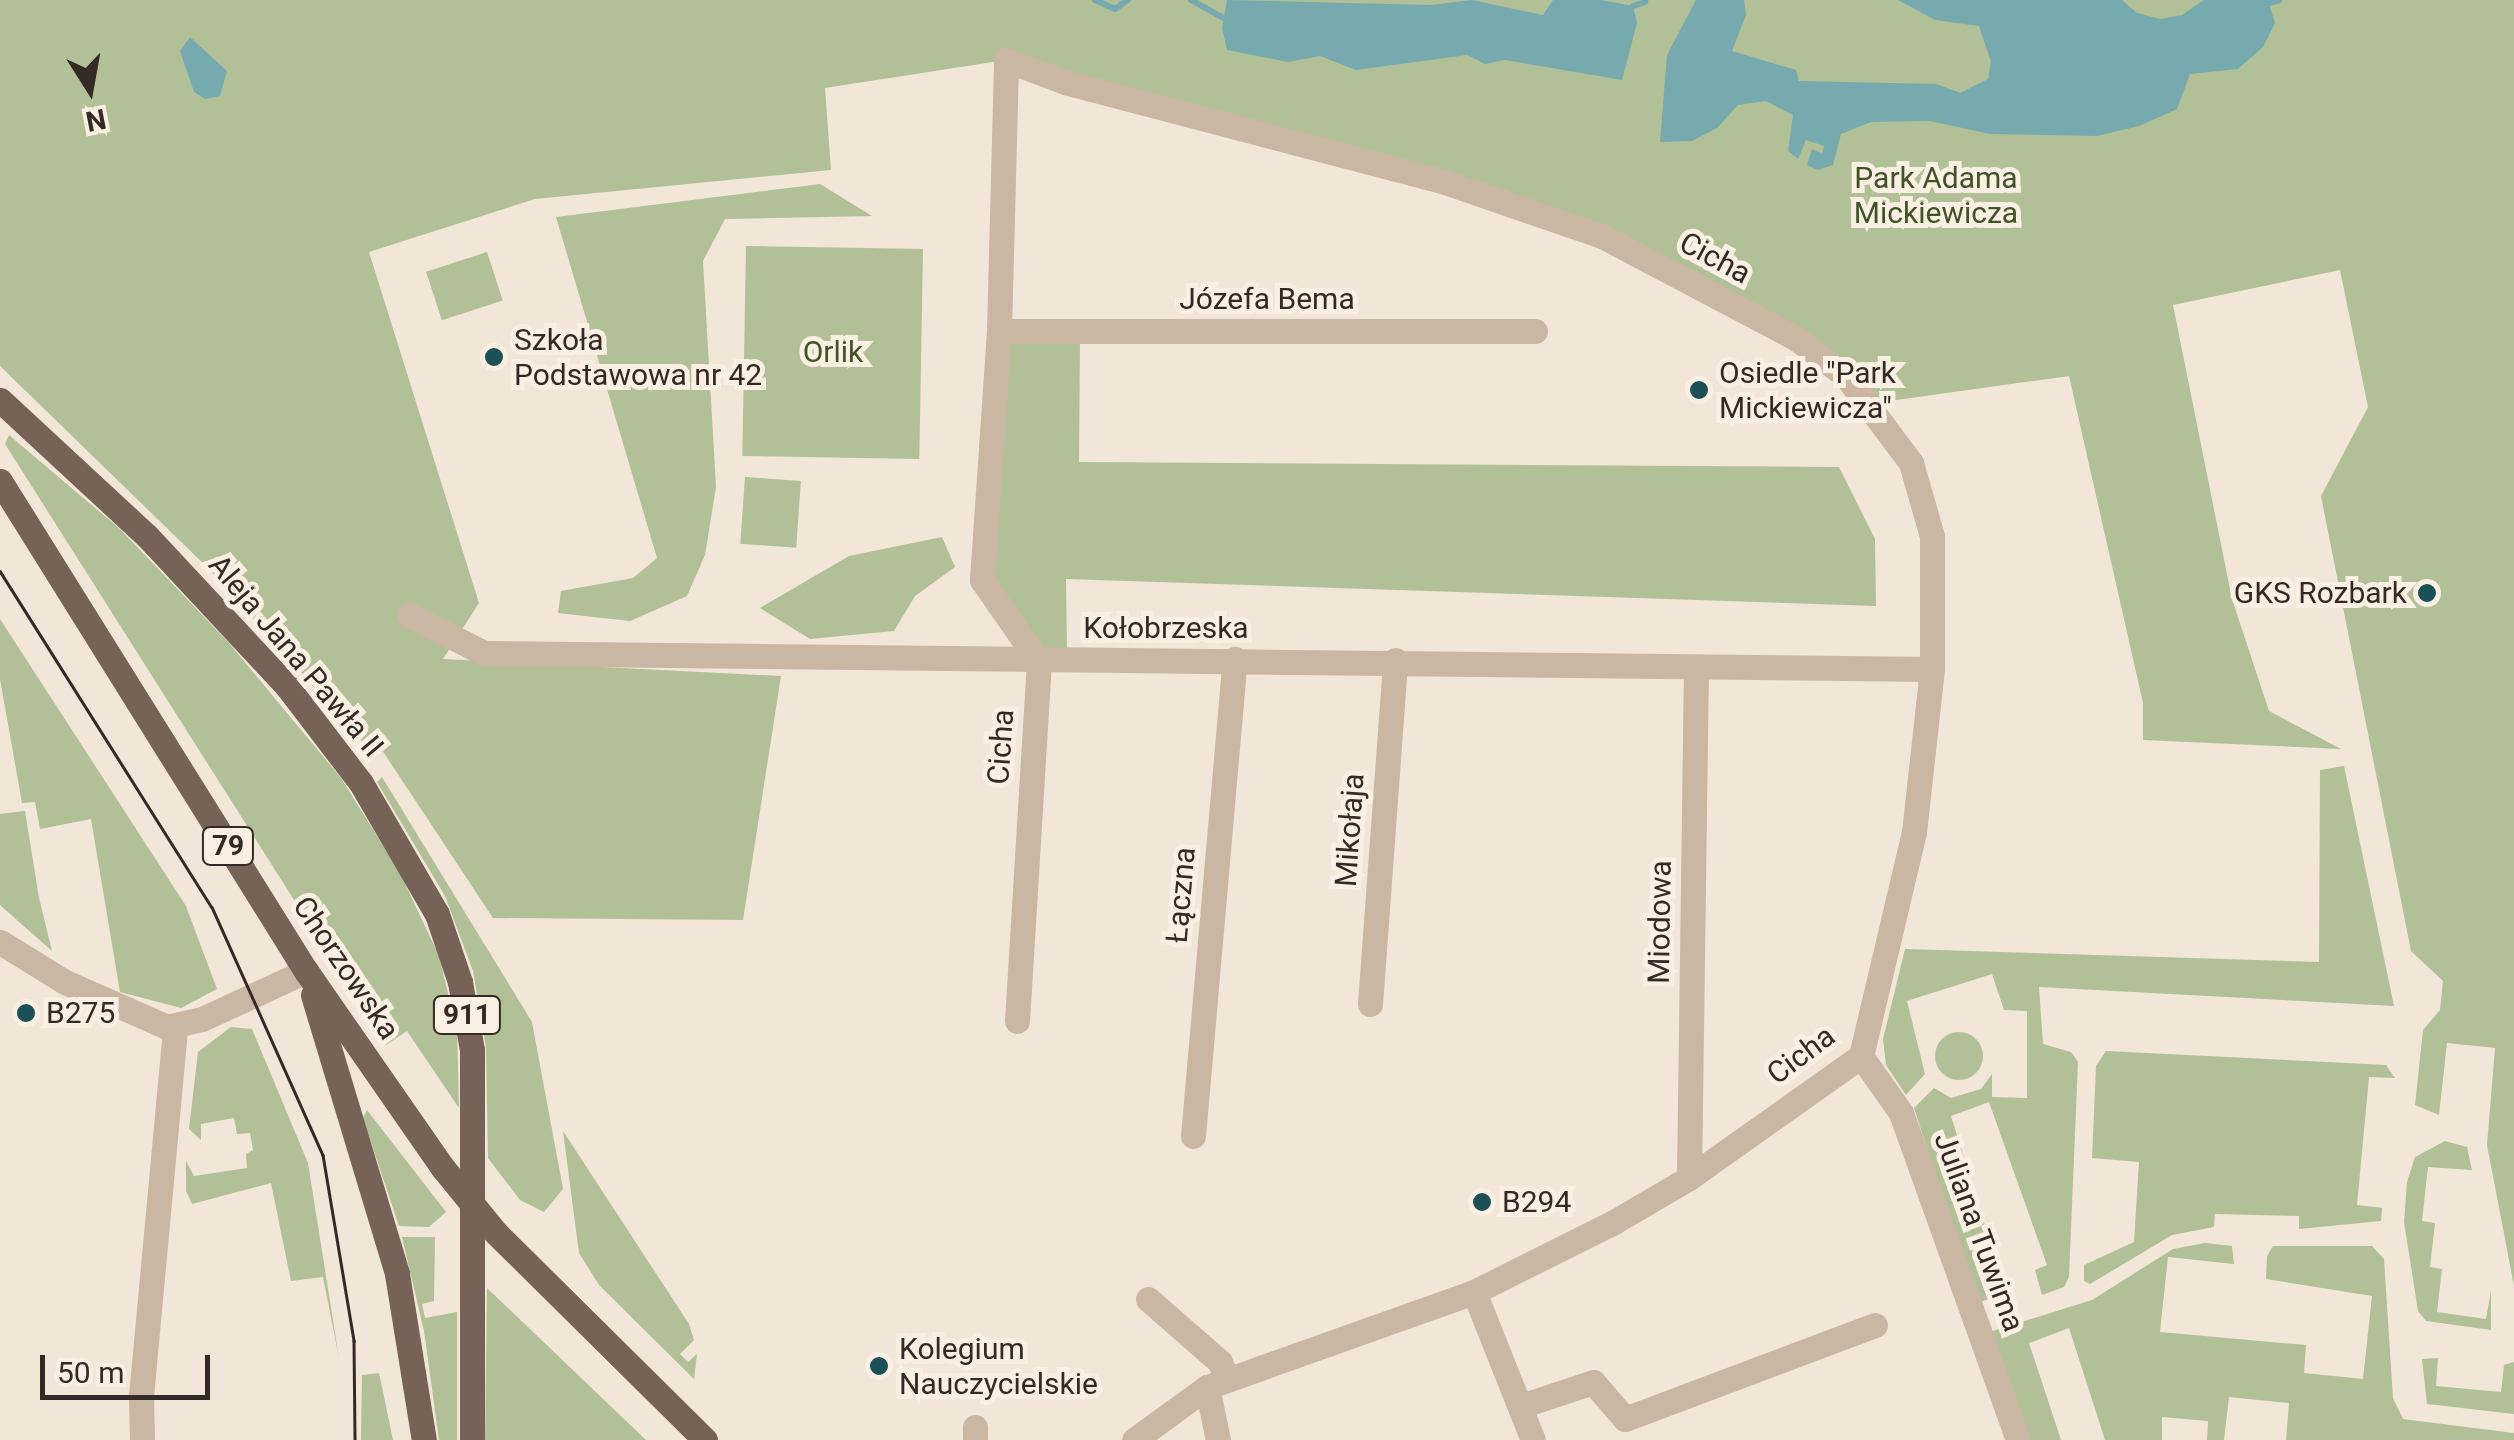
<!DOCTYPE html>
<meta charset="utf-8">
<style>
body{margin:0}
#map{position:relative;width:2514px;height:1440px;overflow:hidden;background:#f1e6d7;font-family:Roboto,sans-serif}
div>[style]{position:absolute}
.green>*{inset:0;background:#b1c097;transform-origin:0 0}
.round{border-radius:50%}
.water>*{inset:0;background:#76aaae}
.stream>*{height:6px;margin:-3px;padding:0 3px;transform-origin:3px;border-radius:3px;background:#76aaae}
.minor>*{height:25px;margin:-12.5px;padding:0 12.5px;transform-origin:12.5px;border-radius:12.5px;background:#c9b6a3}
.major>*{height:25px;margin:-12.5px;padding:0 12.5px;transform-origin:12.5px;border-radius:12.5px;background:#766256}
.tram>*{height:2.5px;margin:-1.25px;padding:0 1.25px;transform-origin:1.25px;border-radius:1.25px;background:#342a25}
.major-bridge>*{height:25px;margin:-12.5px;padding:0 12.5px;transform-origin:12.5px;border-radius:12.5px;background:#766256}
.dots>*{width:28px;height:28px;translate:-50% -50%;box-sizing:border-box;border:5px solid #f9f0e3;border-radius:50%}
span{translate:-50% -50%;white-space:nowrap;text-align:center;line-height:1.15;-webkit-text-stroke:10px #f9f0e3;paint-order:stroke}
.shield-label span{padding:2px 8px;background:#f9f0e3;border:2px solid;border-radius:8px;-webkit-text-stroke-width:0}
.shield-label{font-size:28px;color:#342a25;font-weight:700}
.park-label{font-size:30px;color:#425229}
.street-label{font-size:30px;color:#342a25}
.poi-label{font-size:30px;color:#342a25}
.left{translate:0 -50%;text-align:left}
.right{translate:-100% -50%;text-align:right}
.north{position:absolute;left:40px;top:40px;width:100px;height:100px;-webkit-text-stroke:8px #f9f0e3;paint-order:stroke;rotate:169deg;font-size:28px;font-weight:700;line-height:40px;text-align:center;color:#342a25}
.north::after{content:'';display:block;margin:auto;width:35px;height:45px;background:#342a25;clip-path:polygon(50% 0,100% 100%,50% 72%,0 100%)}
.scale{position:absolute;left:40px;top:1355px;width:170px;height:45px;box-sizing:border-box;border:5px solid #342a25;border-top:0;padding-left:12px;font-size:30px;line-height:35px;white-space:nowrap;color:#342a25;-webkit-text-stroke:8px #f9f0e3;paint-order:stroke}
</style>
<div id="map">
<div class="green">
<i style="clip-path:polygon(0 0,2514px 0,2514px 1286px,2487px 1145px,2495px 1048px,2447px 1043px,2439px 1115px,2415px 1105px,2423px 1030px,2440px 1010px,2443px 981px,2411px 951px,2321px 496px,2368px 407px,2340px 270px,2173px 305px,2232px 599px,2269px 711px,2341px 749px,2143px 740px,2143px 703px,2069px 376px,1882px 402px,1797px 339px,1603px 236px,1006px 60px,825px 88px,831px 170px,535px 199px,369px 252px,479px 603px,443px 659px,781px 676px,743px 920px,493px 918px,382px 750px,376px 757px,209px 569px,0 366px)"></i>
<i style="clip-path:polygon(820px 184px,872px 216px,725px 219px,703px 261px,716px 487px,705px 555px,687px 596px,630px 621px,558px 613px,561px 591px,633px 578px,657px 558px,556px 217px)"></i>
<i style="left:746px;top:246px;width:177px;height:210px;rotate:1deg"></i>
<i style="left:487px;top:252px;width:51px;height:64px;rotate:72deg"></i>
<i style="clip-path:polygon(1009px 341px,1080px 343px,1079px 462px,1839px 467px,1875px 539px,1876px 606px,1066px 579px,1067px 651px,1020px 651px,993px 578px)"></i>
<i style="clip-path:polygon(9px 435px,120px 529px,229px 643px,341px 778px,400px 873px,439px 956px,457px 1030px,459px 1108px,407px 1031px,386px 1045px,5px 444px)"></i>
<i style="left:745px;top:477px;width:56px;height:67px;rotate:4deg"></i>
<i style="clip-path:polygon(942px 537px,955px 567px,915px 596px,894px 631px,810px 639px,760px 608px,849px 556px)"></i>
<i style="clip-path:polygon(0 619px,186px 906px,217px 989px,181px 1008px,120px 992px,91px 819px,40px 829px,35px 802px,22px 803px,0 679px)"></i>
<i style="clip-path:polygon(2344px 766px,2394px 1006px,2039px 987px,2043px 1044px,2071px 1052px,2078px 1062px,2069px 1277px,2064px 1287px,2042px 1295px,2035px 1270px,2047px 1265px,1989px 1102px,1951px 1116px,2006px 1293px,1977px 1303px,1914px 1108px,1934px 1088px,1951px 1098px,1981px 1089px,1992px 1074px,1992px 1097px,2027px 1098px,2027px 1011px,2004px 1010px,1992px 974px,1907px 1001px,1925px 1074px,1906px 1095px,1886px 1065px,1883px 1039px,1905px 949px,2319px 962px,2320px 770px)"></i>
<i style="clip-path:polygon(382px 777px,532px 1022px,563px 1189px,544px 1212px,520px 1200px,488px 1158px,486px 1047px,473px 971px,445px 896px,377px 782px)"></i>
<i style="clip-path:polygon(25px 811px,39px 898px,52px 951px,0 905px,0 814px)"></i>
<i style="clip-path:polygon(231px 1027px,252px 1029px,308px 1163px,339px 1358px,323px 1277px,291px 1281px,271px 1183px,192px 1204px,186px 1191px,186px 1161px,194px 1176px,247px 1168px,246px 1154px,253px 1150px,250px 1133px,237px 1134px,234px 1118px,201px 1124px,201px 1140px,189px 1129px,198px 1052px)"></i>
<i class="round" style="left:1935px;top:1032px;width:48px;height:48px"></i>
<i style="clip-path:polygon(2106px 1051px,2386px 1065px,2395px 1078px,2369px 1077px,2357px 1205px,2382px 1208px,2381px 1221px,2299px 1229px,2299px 1216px,2215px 1214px,2214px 1227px,2172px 1235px,2090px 1284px,2084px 1281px,2084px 1265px,2134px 1242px,2139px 1162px,2092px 1158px,2096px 1066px)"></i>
<i style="clip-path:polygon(367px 1110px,446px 1212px,429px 1227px,399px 1226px,363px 1118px)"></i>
<i style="clip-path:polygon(563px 1131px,689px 1324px,694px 1340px,680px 1354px,688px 1362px,697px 1354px,694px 1379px,599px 1285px,579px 1253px)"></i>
<i style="clip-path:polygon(2445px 1141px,2467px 1147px,2472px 1170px,2428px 1167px,2422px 1221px,2435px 1223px,2430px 1267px,2442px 1269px,2437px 1312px,2486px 1319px,2491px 1290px,2491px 1330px,2426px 1321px,2418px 1311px,2404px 1222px,2407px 1182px,2415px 1157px)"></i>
<i style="clip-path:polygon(402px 1237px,435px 1237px,434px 1301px,422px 1304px,425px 1318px,457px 1312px,457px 1440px,439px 1440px,424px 1331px)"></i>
<i style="clip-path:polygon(2205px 1243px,2232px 1246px,2234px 1264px,2168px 1257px,2160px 1332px,2306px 1345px,2304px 1373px,2363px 1379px,2372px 1296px,2266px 1279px,2267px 1256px,2273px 1246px,2372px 1246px,2384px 1259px,2393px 1398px,2403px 1419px,2514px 1433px,2514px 1440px,2286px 1440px,2289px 1403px,2229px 1397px,2224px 1440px,2207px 1440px,2208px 1421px,2162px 1417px,2162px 1440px,2105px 1440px,2069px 1328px,2029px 1343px,2061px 1440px,2023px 1440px,1986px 1333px,2092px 1300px,2173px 1249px)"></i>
<i style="clip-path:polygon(487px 1288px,646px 1440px,485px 1440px)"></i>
<i style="clip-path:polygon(2438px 1358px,2436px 1386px,2501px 1392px,2504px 1365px,2514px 1362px,2514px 1414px,2427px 1404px,2422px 1359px)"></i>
<i style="clip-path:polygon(379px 1373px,393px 1440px,361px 1440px,362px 1375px)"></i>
</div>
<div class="water">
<i style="clip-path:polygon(1227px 0,1430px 5px,1472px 0,1543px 15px,1553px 0,1601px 0,1633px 6px,1637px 23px,1622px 80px,1505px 60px,1485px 64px,1467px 55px,1356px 70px,1320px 56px,1288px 62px,1227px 50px,1222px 28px)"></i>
<i style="clip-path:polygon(1696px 0,1744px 0,1746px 15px,1732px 51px,1796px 70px,1799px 81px,1936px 84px,1960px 93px,1988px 79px,1991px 62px,1979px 26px,1935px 20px,1898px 0,2122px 0,2137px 13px,2160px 19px,2182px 15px,2204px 0,2268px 0,2275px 23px,2263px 47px,2238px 69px,2190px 74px,2177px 109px,2139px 126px,2097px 136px,1990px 134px,1930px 121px,1871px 122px,1841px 134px,1833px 165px,1818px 170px,1807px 165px,1812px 149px,1822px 153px,1824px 146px,1806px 140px,1798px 159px,1788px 151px,1793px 115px,1766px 101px,1738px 105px,1717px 128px,1692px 141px,1660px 142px,1667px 55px)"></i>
<i style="clip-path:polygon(190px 37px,227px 71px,220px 96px,205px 99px,194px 92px,180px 51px)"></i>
</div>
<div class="stream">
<i style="left:1095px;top:0;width:22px;rotate:24deg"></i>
<i style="left:1115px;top:9px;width:16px;rotate:-35deg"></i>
<i style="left:1191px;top:0;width:37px;rotate:29deg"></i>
<i style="left:2270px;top:3px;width:10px;rotate:-17deg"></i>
<i style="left:1633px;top:6px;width:13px;rotate:-18deg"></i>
</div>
<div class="minor">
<i style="left:999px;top:331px;width:536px"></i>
<i style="left:409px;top:615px;width:84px;rotate:26.9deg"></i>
<i style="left:484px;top:653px;width:1448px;rotate:0.63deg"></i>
<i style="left:0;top:942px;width:76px;rotate:31.6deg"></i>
<i style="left:65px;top:982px;width:111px;rotate:23.8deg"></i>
<i style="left:167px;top:1027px;width:36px;rotate:-13deg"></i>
<i style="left:202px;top:1019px;width:115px;rotate:-24.8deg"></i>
<i style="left:1370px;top:1004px;width:345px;rotate:-85.8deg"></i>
<i style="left:1017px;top:1021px;width:360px;rotate:-86.5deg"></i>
<i style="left:1039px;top:662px;width:100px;rotate:-124.8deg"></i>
<i style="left:982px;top:580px;width:250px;rotate:-86.1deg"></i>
<i style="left:999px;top:331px;width:271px;rotate:-88.5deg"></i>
<i style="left:1006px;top:60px;width:66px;rotate:20.4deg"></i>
<i style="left:1068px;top:83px;width:387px;rotate:14.7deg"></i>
<i style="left:1442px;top:181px;width:169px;rotate:19deg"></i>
<i style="left:1602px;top:236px;width:221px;rotate:27.8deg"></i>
<i style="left:1797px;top:339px;width:61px;rotate:37.1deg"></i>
<i style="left:1846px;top:376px;width:109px;rotate:53.2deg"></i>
<i style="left:1911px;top:463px;width:76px;rotate:74deg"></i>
<i style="left:1932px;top:536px;width:133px;rotate:90deg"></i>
<i style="left:1932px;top:669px;width:164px;rotate:96.3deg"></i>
<i style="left:1914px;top:832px;width:230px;rotate:103.3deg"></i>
<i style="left:1861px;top:1056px;width:211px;rotate:144.7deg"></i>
<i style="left:1689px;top:1178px;width:87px;rotate:149.6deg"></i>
<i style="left:1614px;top:1222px;width:157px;rotate:153.4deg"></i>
<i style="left:1474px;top:1292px;width:283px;rotate:160.4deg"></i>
<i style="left:1207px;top:1387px;width:90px;rotate:144deg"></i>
<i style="left:1861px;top:1056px;width:70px;rotate:54.9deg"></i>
<i style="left:1901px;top:1113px;width:347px;rotate:70.3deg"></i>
<i style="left:1193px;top:1136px;width:479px;rotate:-85deg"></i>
<i style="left:1689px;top:1178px;width:511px;rotate:-89.22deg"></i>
<i style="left:1474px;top:1292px;width:159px;rotate:68.3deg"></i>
<i style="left:1148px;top:1299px;width:96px;rotate:41.2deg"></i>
<i style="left:1220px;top:1362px;width:18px;rotate:68deg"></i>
<i style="left:1207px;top:1387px;width:54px;rotate:78.3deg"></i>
<i style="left:1521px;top:1406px;width:76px;rotate:-18.4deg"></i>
<i style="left:1593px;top:1382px;width:49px;rotate:49.1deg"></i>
<i style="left:1625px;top:1419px;width:267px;rotate:-20.6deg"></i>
<i style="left:142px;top:1440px;width:44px;rotate:-91.3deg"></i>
<i style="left:141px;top:1396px;width:371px;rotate:-84.7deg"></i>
<i style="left:975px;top:1440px;width:13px;rotate:-90deg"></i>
</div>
<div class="major">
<i style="left:0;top:400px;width:200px;rotate:42.8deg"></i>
<i style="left:147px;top:536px;width:204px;rotate:47deg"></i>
<i style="left:286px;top:685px;width:123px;rotate:52.6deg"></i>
<i style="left:361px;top:783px;width:151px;rotate:59.9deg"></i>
<i style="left:437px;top:914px;width:72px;rotate:71.3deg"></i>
<i style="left:460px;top:982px;width:69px;rotate:80deg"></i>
<i style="left:472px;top:1050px;width:390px;rotate:90deg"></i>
<i style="left:0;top:481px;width:578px;rotate:58.02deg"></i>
<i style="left:306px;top:971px;width:240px;rotate:55.2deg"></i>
<i style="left:313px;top:995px;width:291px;rotate:73.2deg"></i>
<i style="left:397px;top:1274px;width:168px;rotate:80.8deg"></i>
<i style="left:496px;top:1233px;width:294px;rotate:44.7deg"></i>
</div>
<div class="tram">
<i style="left:0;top:571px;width:397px;rotate:57.8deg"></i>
<i style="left:212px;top:907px;width:272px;rotate:65.9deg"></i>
<i style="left:323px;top:1155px;width:189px;rotate:80.5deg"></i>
<i style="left:354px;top:1341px;width:99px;rotate:89.4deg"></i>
</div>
<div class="major-bridge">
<i style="left:443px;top:1168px;width:84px;rotate:50.8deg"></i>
</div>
<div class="dots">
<i style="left:494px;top:357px;background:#1a5056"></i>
<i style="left:1699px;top:390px;background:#1a5056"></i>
<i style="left:2427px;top:593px;background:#1a5056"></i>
<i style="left:26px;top:1013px;background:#1a5056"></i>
<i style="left:1482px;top:1202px;background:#1a5056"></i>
<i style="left:879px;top:1366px;background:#1a5056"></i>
</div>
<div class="shield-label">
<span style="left:228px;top:846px">79</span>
<span style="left:467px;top:1015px">911</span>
</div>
<div class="park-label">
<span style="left:1936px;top:195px">Park Adama<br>Mickiewicza</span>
<span style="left:833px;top:352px">Orlik</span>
</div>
<div class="street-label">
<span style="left:1715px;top:258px;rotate:28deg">Cicha</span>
<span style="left:1267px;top:299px">Józefa Bema</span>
<span style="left:1166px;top:628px">Kołobrzeska</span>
<span style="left:296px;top:656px;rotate:50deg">Aleja Jana Pawła II</span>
<span style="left:1001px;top:747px;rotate:-86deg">Cicha</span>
<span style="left:1350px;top:830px;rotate:-86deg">Mikołaja</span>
<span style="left:1181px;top:895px;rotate:-85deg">Łączna</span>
<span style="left:1660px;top:922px;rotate:-89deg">Miodowa</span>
<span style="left:346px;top:968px;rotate:56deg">Chorzowska</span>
<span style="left:1801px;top:1055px;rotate:-37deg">Cicha</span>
<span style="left:1979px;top:1232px;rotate:70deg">Juliana Tuwima</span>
</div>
<div class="poi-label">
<span class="left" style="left:514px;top:357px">Szkoła<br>Podstawowa nr 42</span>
<span class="left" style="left:1719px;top:390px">Osiedle "Park<br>Mickiewicza"</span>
<span class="right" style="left:2407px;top:593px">GKS Rozbark</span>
<span class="left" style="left:46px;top:1013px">B275</span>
<span class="left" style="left:1502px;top:1202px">B294</span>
<span class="left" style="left:899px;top:1366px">Kolegium<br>Nauczycielskie</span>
</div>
<div class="north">N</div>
<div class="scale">50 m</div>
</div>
